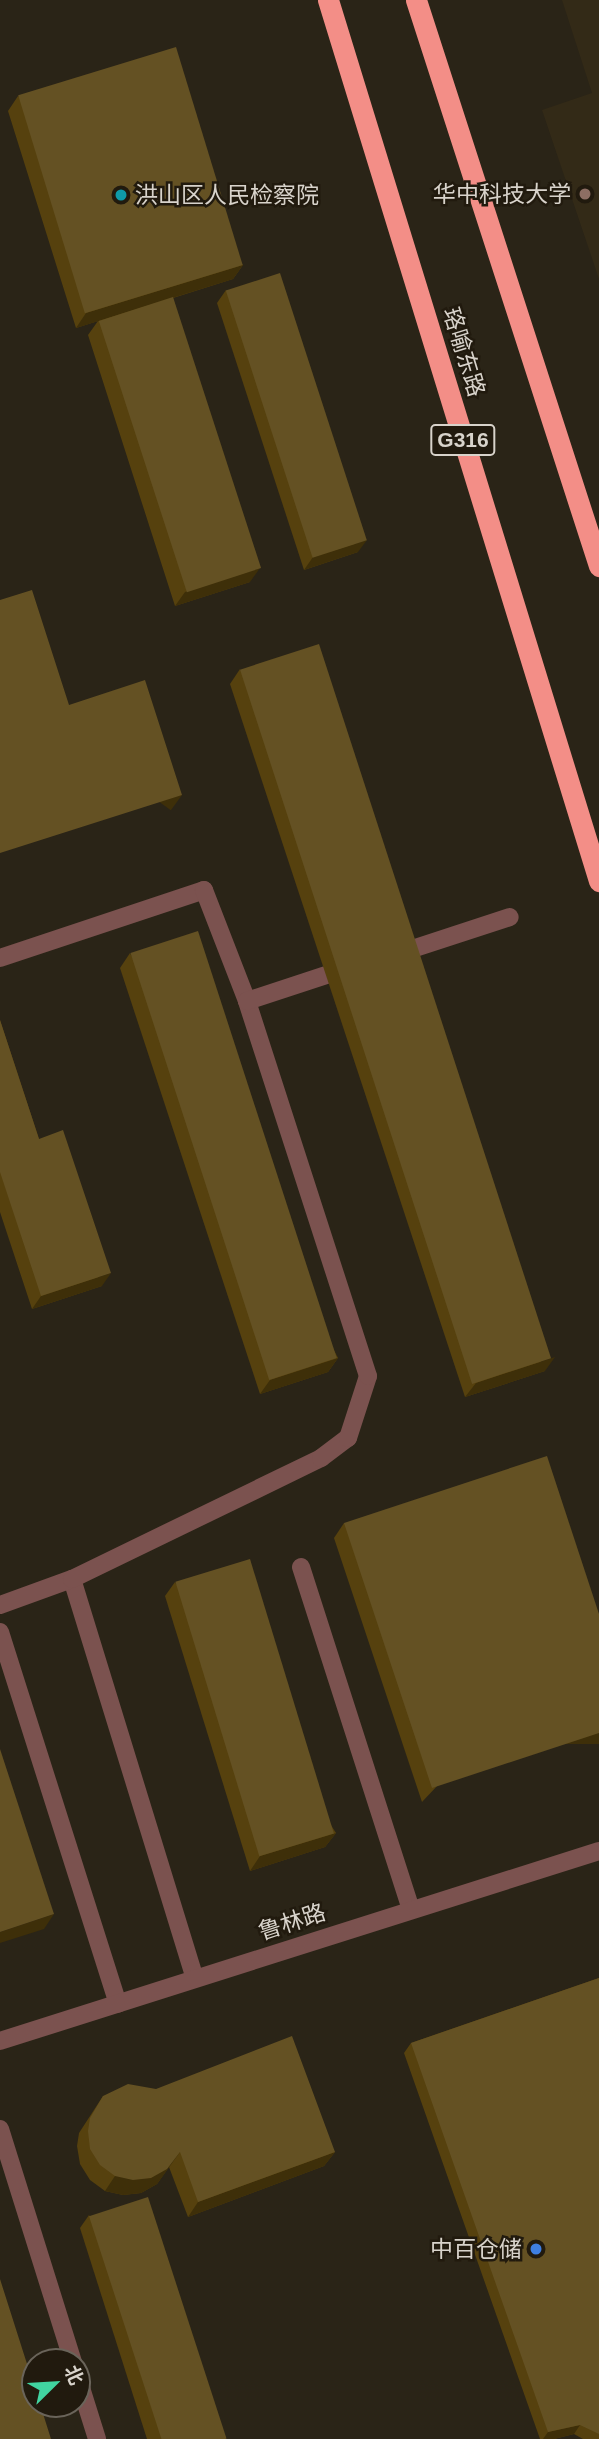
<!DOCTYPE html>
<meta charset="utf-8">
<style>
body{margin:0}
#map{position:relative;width:599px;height:2439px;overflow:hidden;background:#2a2417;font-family:Arial,"Noto Sans SC",sans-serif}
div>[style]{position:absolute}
.built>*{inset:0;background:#332a17}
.minor>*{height:18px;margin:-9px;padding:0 9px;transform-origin:9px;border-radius:9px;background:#7b524f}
.highway>*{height:21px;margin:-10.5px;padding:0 10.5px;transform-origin:10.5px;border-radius:10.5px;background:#f38e87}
.wall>*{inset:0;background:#56410e}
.shaded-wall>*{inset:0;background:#3e2f09;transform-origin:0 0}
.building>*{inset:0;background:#645123;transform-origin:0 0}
.dots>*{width:19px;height:19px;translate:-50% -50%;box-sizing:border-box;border:4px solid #211a0e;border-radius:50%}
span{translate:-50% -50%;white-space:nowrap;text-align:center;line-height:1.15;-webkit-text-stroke:5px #211a0e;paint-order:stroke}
.shield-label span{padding:2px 5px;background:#211a0e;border:2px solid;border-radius:5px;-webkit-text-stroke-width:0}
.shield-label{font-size:21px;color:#d8d3cb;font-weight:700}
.poi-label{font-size:23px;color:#d8d3cb}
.right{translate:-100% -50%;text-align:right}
.left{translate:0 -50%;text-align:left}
.street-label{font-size:23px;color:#d8d3cb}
.north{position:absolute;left:21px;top:2348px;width:70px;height:70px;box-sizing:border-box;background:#211a0e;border:2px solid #6a645a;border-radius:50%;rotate:66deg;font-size:19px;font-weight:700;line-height:28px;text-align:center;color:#d8d3cb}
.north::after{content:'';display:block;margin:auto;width:24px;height:32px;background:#41d4a1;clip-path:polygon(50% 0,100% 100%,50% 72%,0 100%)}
</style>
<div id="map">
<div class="built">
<i style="clip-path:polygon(562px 0,599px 0,599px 279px,542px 110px,592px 93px)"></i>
</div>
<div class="minor">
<i style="left:406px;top:951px;width:109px;rotate:-18.1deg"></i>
<i style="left:0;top:958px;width:215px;rotate:-18.4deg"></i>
<i style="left:204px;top:890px;width:119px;rotate:68.8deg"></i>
<i style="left:301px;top:1567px;width:360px;rotate:72.2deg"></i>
<i style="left:72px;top:1579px;width:418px;rotate:72.9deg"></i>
<i style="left:0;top:1605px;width:77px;rotate:-19.9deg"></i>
<i style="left:72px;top:1579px;width:277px;rotate:-25.9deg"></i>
<i style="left:321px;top:1458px;width:34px;rotate:-37deg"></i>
<i style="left:348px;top:1438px;width:65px;rotate:-72.1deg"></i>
<i style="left:368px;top:1376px;width:394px;rotate:-107.9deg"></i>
<i style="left:247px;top:1001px;width:83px;rotate:-18.2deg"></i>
<i style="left:0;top:1632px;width:390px;rotate:72.4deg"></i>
<i style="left:0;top:2041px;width:628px;rotate:-17.6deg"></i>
<i style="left:0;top:2129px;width:244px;rotate:72.6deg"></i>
<i style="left:77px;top:2375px;width:67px;rotate:72.6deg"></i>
</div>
<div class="highway">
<i style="left:328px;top:0;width:922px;rotate:72.9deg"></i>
<i style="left:416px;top:0;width:595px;rotate:72.08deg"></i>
</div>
<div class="wall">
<i style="clip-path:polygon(18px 96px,243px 265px,233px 279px,173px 298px,250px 582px,175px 606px,88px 335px,98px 321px,76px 328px,8px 111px)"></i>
<i style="clip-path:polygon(226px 290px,358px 552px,304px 570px,217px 303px)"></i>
<i style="clip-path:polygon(240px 669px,545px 1371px,465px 1397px,230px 684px)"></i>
<i style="clip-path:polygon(130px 953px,338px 1358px,328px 1372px,260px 1394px,120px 968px)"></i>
<i style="clip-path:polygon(0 1020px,39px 1139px,102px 1286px,32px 1309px,0 1212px)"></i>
<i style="clip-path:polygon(344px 1523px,599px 1614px,422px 1802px,334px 1538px)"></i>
<i style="clip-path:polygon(175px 1582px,336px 1833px,325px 1847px,250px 1871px,165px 1596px)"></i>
<i style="clip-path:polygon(599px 1978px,599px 2439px,583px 2439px,574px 2434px,554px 2439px,540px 2439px,404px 2053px,411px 2043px)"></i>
<i style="clip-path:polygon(103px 2096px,335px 2152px,324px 2166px,188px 2217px,169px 2167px,157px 2184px,141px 2193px,123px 2195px,105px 2191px,90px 2180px,80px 2164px,77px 2146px,79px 2133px)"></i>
<i style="clip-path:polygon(89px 2215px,225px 2439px,147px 2439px,80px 2228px)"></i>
</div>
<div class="shaded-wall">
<i style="clip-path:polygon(243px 265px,233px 279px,76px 328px,86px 313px)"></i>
<i style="clip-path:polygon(367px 540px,358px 552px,304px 570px,313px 557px)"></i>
<i style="clip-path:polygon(260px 568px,250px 582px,175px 606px,185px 592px)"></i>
<i style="left:182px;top:795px;width:19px;height:191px;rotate:126deg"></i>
<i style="clip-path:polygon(111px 1273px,102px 1286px,32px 1309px,41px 1296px)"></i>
<i style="clip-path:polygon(555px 1357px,545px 1371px,465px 1397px,476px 1383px)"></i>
<i style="clip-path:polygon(338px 1358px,328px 1372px,260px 1394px,270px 1380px)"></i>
<i style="left:599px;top:1733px;width:11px;height:176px;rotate:90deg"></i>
<i style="clip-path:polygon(336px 1833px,325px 1847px,250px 1871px,260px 1856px)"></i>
<i style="clip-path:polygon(54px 1914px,44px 1929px,0 1943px,0 1932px)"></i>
<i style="clip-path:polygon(180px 2152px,157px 2184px,141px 2193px,123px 2195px,105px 2191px,115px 2176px)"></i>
<i style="clip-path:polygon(335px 2152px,324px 2166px,188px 2217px,198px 2202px)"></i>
<i style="clip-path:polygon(580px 2425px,574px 2434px,554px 2439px,543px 2439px,548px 2432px)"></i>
</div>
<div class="building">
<i style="left:176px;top:47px;width:228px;height:165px;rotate:73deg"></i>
<i style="left:280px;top:273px;width:281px;height:57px;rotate:72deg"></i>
<i style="left:173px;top:297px;width:285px;height:78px;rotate:72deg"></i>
<i style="clip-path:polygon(32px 590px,69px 705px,145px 680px,182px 795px,0 853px,0 600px)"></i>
<i style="left:319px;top:644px;width:751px;height:83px;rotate:72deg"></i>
<i style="left:198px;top:931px;width:449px;height:71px;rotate:72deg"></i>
<i style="clip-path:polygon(0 1020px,39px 1139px,63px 1130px,111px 1273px,41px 1296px,0 1172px)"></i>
<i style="clip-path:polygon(547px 1456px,599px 1614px,599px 1733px,432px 1788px,344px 1523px)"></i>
<i style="left:250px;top:1559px;width:287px;height:78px;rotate:73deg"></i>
<i style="clip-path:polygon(0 1749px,54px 1914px,0 1932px)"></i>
<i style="clip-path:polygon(599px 1978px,599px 2434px,580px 2425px,548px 2432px,411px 2043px)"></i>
<i style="clip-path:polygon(292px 2036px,335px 2152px,198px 2202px,180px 2152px,167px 2169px,151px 2178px,133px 2180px,115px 2176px,100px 2165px,90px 2149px,88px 2131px,90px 2118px,103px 2096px,128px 2084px,156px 2089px)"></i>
<i style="left:148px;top:2197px;width:254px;height:62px;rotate:72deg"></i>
<i style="clip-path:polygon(0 2279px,35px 2389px,35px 2404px,40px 2404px,51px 2439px,0 2439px)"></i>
</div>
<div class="dots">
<i style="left:585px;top:194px;background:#8d6e63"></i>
<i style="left:121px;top:195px;background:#0f9aa8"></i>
<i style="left:536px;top:2249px;background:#3f7fe0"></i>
</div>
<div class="shield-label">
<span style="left:463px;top:440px">G316</span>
</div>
<div class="poi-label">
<span class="right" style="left:571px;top:194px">华中科技大学</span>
<span class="left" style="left:135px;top:195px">洪山区人民检察院</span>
<span class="right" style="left:522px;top:2249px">中百仓储</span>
</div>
<div class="street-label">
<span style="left:464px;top:352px;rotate:73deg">珞喻东路</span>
<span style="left:292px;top:1922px;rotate:-18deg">鲁林路</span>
</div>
<div class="north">北</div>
</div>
